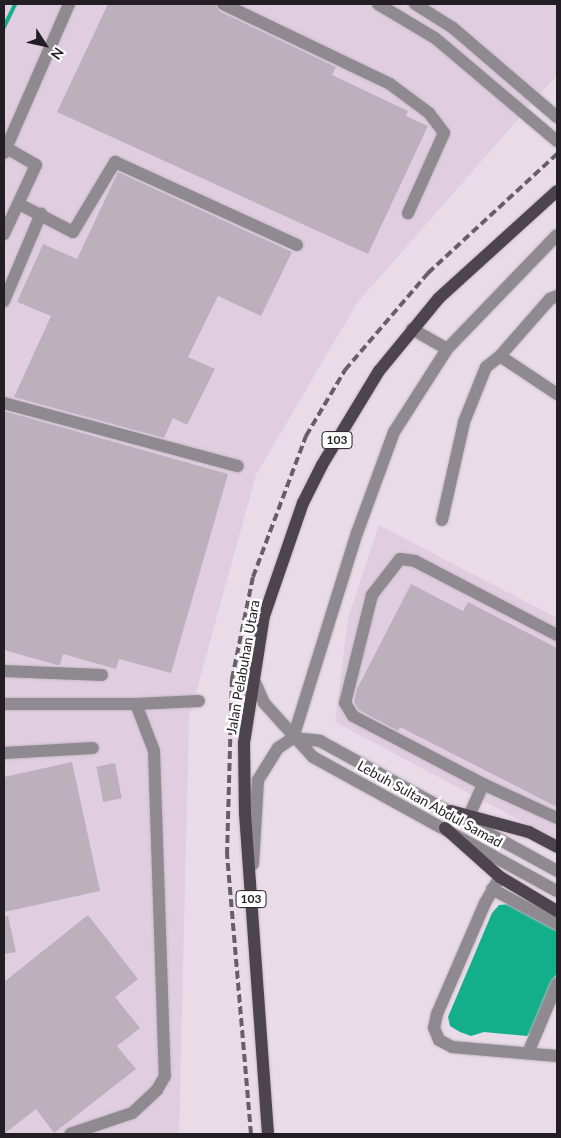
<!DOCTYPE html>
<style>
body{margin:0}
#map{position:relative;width:561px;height:1138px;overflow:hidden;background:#e9dbe8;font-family:Lato,sans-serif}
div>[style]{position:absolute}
.built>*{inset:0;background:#e0cde0}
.water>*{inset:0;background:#13ae8a}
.stream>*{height:4px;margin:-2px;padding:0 2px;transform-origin:2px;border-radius:2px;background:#13ae8a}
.building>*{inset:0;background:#bdb0bd;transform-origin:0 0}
.roads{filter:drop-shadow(0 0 1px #c5b9c5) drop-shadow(0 0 1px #c5b9c5)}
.minor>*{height:12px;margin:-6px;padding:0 6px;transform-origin:6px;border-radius:6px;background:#8f8a8f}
.major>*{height:12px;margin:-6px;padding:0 6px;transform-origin:6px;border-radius:6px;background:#4e444e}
.rail>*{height:4px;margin-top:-2px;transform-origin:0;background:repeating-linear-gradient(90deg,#675f66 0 8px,transparent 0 12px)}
span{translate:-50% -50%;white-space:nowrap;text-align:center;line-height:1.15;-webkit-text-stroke:5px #fff;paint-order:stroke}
.shield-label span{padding:1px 4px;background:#fff;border:1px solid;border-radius:4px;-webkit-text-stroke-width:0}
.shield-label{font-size:12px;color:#231e23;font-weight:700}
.street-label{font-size:14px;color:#231e23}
.frame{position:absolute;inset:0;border:5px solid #231e23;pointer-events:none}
.north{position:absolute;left:20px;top:20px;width:50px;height:50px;-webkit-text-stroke:4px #fff;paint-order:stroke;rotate:125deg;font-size:14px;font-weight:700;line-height:20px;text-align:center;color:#231e23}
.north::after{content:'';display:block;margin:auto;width:18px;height:22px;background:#231e23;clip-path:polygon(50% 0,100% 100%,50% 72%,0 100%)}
</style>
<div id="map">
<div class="built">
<i style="clip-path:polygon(4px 4px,557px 4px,557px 75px,357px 303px,256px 475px,189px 718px,179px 1134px,4px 1134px)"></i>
<i style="clip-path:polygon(379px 525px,557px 618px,557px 840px,335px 722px,348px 619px)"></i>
</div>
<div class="water">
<i style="clip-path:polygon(510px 904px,557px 927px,557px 972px,533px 1030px,527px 1036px,484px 1032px,471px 1036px,460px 1032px,450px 1026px,448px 1017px,492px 913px,499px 905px)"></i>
</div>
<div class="stream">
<i style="left:4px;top:27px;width:25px;rotate:-64deg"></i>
</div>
<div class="building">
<i style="clip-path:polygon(108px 4px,215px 4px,219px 11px,336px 67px,332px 75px,408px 111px,406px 116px,428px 126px,368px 254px,57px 112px)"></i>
<i style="clip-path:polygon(118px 172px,292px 252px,261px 316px,218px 296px,188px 357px,215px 369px,187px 425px,173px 418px,164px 438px,14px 397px,51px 316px,17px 302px,43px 244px,77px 259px)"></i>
<i style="clip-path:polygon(4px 411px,228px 474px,171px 673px,119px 659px,116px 669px,63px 654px,60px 665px,57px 665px,4px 650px)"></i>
<i style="clip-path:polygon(411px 584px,463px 611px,468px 602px,557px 648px,557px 807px,400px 727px,398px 731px,359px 710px,354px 702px,357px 689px)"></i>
<i style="clip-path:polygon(72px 762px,100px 891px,4px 912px,4px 777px)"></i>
<i style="left:115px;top:763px;width:36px;height:19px;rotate:79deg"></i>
<i style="clip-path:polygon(88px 915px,138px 979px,115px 997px,140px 1028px,117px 1046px,136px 1069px,54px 1133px,36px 1109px,4px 1134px,4px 982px)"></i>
<i style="clip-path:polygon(8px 916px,16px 952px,4px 954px,4px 917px)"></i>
</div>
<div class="roads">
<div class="minor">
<i style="left:223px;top:4px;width:185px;rotate:25.6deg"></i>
<i style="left:390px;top:84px;width:49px;rotate:36.6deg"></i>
<i style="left:429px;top:113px;width:25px;rotate:53deg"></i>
<i style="left:444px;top:133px;width:88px;rotate:114.2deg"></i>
<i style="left:378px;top:4px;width:66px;rotate:30.8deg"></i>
<i style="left:435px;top:38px;width:160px;rotate:40.2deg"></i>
<i style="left:415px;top:4px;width:45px;rotate:32.3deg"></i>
<i style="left:453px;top:28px;width:137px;rotate:40.6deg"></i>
<i style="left:4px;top:153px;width:163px;rotate:-66.4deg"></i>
<i style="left:19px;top:204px;width:61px;rotate:27.4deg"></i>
<i style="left:73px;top:232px;width:82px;rotate:-59deg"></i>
<i style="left:115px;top:162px;width:200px;rotate:24.5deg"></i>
<i style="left:4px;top:234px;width:76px;rotate:-65.1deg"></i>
<i style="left:36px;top:165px;width:34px;rotate:-150deg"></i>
<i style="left:557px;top:296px;width:8px;rotate:157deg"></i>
<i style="left:550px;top:299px;width:76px;rotate:131.3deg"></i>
<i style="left:500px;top:356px;width:69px;rotate:33.7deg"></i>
<i style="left:4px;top:301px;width:95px;rotate:-67deg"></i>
<i style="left:412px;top:329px;width:40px;rotate:29.7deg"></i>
<i style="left:4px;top:403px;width:242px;rotate:15.1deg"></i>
<i style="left:442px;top:520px;width:100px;rotate:-77.3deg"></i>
<i style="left:464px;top:422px;width:59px;rotate:-68.2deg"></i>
<i style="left:486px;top:367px;width:18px;rotate:-38deg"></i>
<i style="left:557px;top:635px;width:160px;rotate:-152.5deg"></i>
<i style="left:415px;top:561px;width:15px;rotate:-172deg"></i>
<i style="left:400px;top:559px;width:46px;rotate:127.9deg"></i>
<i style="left:372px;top:595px;width:111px;rotate:104deg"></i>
<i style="left:345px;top:703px;width:15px;rotate:58deg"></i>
<i style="left:353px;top:716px;width:147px;rotate:27.6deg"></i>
<i style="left:483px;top:784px;width:81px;rotate:24.7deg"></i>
<i style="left:4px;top:671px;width:98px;rotate:2.3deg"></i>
<i style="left:253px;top:678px;width:27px;rotate:66deg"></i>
<i style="left:264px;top:703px;width:73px;rotate:47.8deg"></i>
<i style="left:313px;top:757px;width:278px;rotate:28.8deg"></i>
<i style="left:4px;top:704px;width:132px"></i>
<i style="left:136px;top:704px;width:50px;rotate:69deg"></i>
<i style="left:154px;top:751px;width:325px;rotate:88.1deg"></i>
<i style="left:165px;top:1076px;width:16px;rotate:120deg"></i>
<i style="left:157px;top:1090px;width:34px;rotate:137deg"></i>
<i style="left:132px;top:1113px;width:65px;rotate:161.3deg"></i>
<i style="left:136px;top:704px;width:63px;rotate:-2.7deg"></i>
<i style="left:293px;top:738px;width:215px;rotate:-72.7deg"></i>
<i style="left:357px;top:533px;width:108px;rotate:-69.9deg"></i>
<i style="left:394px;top:432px;width:98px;rotate:-57.4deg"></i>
<i style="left:447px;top:349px;width:158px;rotate:-46deg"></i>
<i style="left:4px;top:753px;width:89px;rotate:-3.2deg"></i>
<i style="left:469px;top:816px;width:35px;rotate:-66deg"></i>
<i style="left:253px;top:864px;width:84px;rotate:-86.6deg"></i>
<i style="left:258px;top:780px;width:38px;rotate:-58deg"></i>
<i style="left:278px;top:748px;width:18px;rotate:-34deg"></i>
<i style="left:293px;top:738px;width:27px;rotate:6deg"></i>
<i style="left:320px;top:741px;width:270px;rotate:28.7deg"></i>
<i style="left:500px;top:877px;width:30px;rotate:120deg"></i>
<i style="left:485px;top:903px;width:121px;rotate:113.4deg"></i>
<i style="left:437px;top:1014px;width:14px;rotate:102deg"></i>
<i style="left:434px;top:1028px;width:13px;rotate:67deg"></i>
<i style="left:439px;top:1040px;width:15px;rotate:28deg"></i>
<i style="left:452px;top:1047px;width:105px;rotate:4.9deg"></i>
<i style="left:492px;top:889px;width:74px;rotate:28.3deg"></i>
<i style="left:528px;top:1053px;width:75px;rotate:-67.2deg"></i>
</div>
<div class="major">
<i style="left:451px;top:811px;width:81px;rotate:15.1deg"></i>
<i style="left:529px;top:832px;width:32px;rotate:28deg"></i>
<i style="left:445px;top:828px;width:74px;rotate:41.7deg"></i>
<i style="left:500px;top:877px;width:66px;rotate:30.8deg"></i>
<i style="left:268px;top:1134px;width:321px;rotate:-94.1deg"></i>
<i style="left:245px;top:814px;width:71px;rotate:-90.8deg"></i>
<i style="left:244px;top:743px;width:129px;rotate:-81.1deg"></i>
<i style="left:264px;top:616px;width:120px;rotate:-71deg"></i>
<i style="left:303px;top:503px;width:42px;rotate:-63.4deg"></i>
<i style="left:322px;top:465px;width:110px;rotate:-58.8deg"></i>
<i style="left:379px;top:371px;width:94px;rotate:-50.6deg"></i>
<i style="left:439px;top:298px;width:159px;rotate:-42.2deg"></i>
</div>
</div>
<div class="rail">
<i style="left:251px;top:1134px;width:280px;rotate:-94.9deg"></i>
<i style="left:227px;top:855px;width:176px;rotate:-88.4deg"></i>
<i style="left:232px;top:679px;width:104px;rotate:-78.4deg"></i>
<i style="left:253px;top:577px;width:151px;rotate:-69.4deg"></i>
<i style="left:306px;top:436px;width:77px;rotate:-59.4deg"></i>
<i style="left:345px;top:370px;width:128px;rotate:-49.4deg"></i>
<i style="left:428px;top:273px;width:176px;rotate:-42.7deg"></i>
</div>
<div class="shield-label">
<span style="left:337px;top:440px">103</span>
<span style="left:251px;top:899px">103</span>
</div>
<div class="street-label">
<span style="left:243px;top:667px;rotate:-80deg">Jalan Pelabuhan Utara</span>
<span style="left:430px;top:804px;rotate:29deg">Lebuh Sultan Abdul Samad</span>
</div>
<div class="frame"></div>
<div class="north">N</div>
</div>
